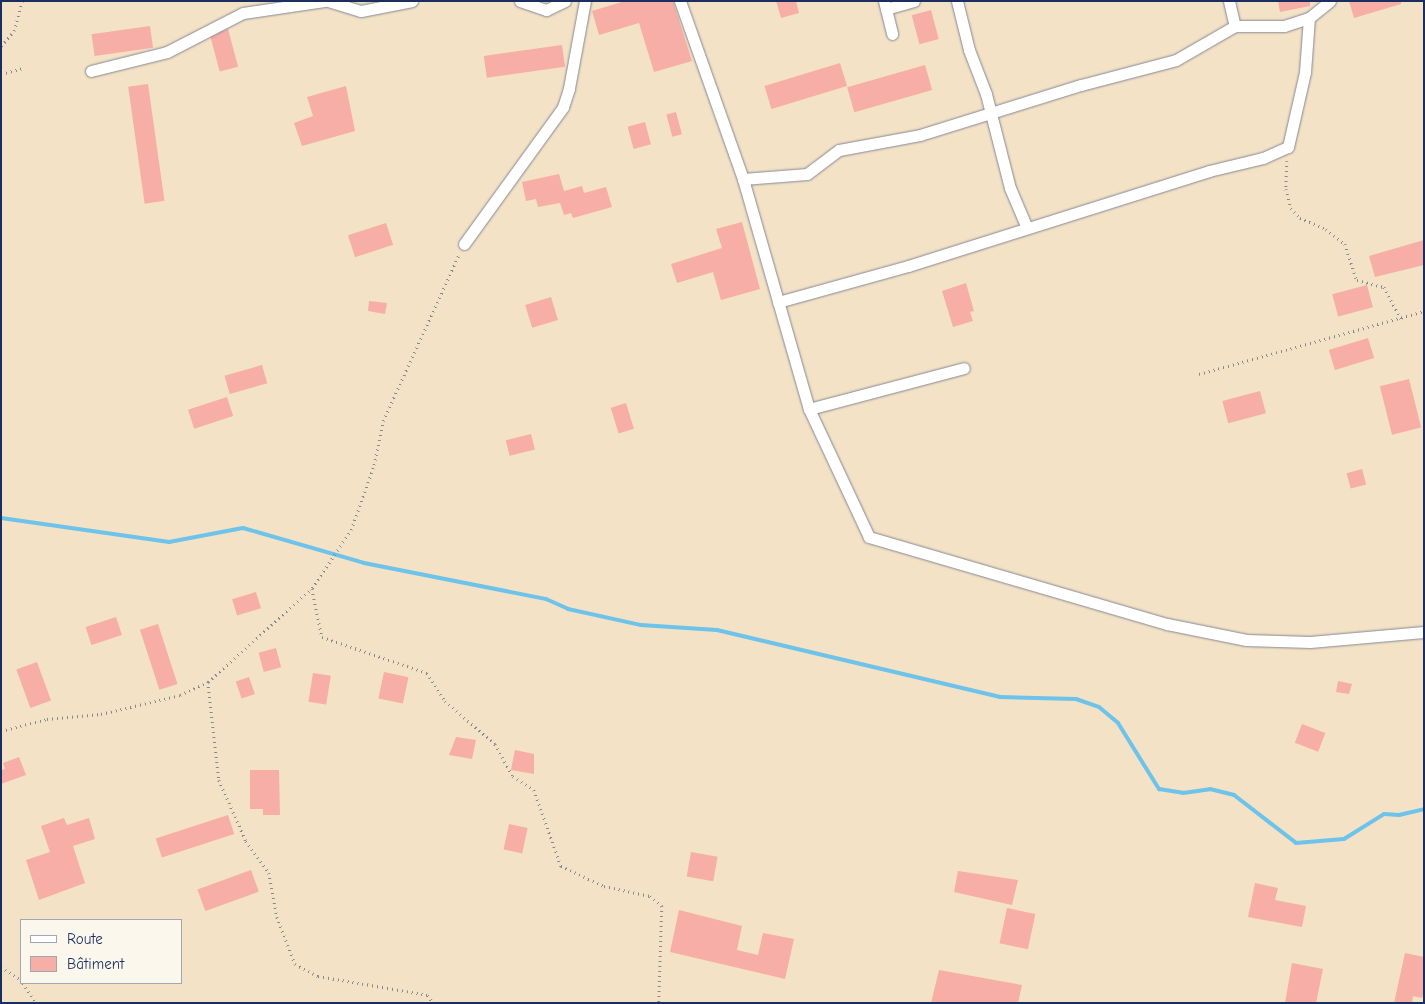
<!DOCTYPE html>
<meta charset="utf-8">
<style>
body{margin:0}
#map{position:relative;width:1425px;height:1004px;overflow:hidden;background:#f3e2c6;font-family:"Comic Neue",sans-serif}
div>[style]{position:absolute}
.stream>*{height:4px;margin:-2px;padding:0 2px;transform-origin:2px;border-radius:2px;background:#6ec3eb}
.building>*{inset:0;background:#f6aea6;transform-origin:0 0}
.path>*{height:2.5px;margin-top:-1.25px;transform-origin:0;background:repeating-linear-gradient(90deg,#878892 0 1px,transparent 0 5px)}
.roads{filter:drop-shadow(0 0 1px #878892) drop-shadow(0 0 1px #878892)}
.minor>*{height:11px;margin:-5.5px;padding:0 5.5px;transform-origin:5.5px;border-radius:5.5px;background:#fff}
span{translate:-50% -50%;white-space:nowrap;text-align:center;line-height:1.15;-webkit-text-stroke:4px #fbf7ec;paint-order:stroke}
.frame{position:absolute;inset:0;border:2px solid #1b2f5e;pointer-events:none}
.legend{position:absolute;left:20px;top:919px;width:162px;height:65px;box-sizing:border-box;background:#fbf7ec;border:1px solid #a1a7b3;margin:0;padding:6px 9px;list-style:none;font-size:15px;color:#1b2f5e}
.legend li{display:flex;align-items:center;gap:10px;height:25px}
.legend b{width:25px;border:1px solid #a1a7b3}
</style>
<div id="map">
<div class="stream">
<i style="left:1px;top:518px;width:170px;rotate:8.1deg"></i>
<i style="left:169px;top:542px;width:75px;rotate:-10.7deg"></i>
<i style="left:243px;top:528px;width:126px;rotate:16.1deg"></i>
<i style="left:364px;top:563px;width:186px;rotate:11.2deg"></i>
<i style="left:546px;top:599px;width:24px;rotate:24deg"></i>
<i style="left:568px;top:609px;width:75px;rotate:12.4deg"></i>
<i style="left:641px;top:625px;width:76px;rotate:3.8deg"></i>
<i style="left:717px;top:630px;width:291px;rotate:13.3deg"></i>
<i style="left:1000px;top:697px;width:76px;rotate:1.5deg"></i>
<i style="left:1076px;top:699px;width:24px;rotate:19deg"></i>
<i style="left:1099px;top:707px;width:25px;rotate:40deg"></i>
<i style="left:1118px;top:723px;width:78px;rotate:58.2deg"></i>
<i style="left:1159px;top:789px;width:24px;rotate:9deg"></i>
<i style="left:1183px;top:793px;width:27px;rotate:-8deg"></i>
<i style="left:1210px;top:789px;width:25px;rotate:14deg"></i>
<i style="left:1234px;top:795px;width:78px;rotate:37.7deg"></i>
<i style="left:1296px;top:843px;width:48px;rotate:-4.8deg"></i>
<i style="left:1344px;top:839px;width:47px;rotate:-32deg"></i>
<i style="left:1384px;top:814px;width:15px;rotate:4deg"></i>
<i style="left:1399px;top:815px;width:26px;rotate:-13deg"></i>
</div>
<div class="building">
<i style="clip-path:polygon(625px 1px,673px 1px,692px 61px,654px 72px,639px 23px,599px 35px,592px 11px)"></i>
<i style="clip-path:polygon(776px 1px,796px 1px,799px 13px,781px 18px)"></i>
<i style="clip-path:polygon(1278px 1px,1310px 1px,1310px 6px,1280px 12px)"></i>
<i style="clip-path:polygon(1349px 1px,1401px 1px,1401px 4px,1354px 18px)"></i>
<i style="left:931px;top:10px;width:30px;height:20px;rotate:75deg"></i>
<i style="left:150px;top:26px;width:22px;height:59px;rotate:82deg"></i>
<i style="left:228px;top:29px;width:39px;height:19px;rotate:75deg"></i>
<i style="left:562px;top:45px;width:22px;height:79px;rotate:82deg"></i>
<i style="left:840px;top:63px;width:24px;height:79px;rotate:73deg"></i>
<i style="left:925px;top:65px;width:26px;height:81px;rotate:74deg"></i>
<i style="left:148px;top:84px;width:118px;height:20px;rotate:82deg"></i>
<i style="clip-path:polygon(346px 86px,355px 131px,302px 146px,294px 123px,313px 116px,307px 97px)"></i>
<i style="left:676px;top:112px;width:23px;height:10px;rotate:75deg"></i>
<i style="left:645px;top:122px;width:23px;height:18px;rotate:75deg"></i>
<i style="clip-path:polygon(559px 174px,564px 191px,582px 186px,584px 193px,606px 187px,612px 207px,573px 218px,571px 213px,564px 215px,560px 203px,538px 207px,536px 199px,526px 201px,522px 182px)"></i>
<i style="clip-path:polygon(742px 222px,760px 289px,721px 300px,713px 272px,677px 283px,671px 264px,722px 248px,716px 229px)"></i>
<i style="left:386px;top:223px;width:23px;height:40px;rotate:72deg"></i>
<i style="clip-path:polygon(1424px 240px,1424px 265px,1375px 277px,1369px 256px)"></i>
<i style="clip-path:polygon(966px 283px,974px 311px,970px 312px,973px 321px,953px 327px,942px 291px)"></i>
<i style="left:1367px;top:285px;width:23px;height:36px;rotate:75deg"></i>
<i style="left:551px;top:297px;width:24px;height:27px;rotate:73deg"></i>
<i style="clip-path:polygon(369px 301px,387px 303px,385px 314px,368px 311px)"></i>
<i style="left:1368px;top:338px;width:21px;height:41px;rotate:73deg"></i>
<i style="left:262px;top:365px;width:19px;height:39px;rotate:74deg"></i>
<i style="left:1409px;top:379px;width:50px;height:30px;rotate:76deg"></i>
<i style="left:1260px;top:391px;width:23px;height:39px;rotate:75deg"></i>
<i style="left:227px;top:397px;width:20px;height:41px;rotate:72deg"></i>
<i style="left:626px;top:403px;width:27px;height:16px;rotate:73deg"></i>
<i style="left:531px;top:434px;width:16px;height:26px;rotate:76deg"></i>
<i style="left:1362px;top:469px;width:16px;height:16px;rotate:75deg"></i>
<i style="left:256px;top:592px;width:17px;height:25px;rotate:73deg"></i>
<i style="left:116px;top:617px;width:19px;height:32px;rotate:72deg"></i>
<i style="left:158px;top:624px;width:63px;height:19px;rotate:72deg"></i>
<i style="left:276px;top:648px;width:20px;height:18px;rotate:75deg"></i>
<i style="left:37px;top:662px;width:41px;height:22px;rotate:70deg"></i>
<i style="left:384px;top:672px;width:25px;height:27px;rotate:12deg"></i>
<i style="left:313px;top:673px;width:18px;height:29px;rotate:9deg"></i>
<i style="left:249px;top:677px;width:18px;height:14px;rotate:71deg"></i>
<i style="clip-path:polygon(1338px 681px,1352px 684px,1349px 694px,1336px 692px)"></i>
<i style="left:1302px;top:724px;width:25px;height:20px;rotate:21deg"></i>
<i style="clip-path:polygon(456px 737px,476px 740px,472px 759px,449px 755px)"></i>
<i style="clip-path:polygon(515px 750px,534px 754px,534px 774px,511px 770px)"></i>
<i style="clip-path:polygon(19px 757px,26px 775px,1px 784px,1px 770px,5px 769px,3px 763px)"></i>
<i style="clip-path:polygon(250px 770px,279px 770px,280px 815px,263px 815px,263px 809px,250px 809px)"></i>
<i style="left:228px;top:815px;width:20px;height:76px;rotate:72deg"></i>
<i style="clip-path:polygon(64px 818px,67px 825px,89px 818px,95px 839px,73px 846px,85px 883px,39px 900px,26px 860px,50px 852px,41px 826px)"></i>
<i style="left:509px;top:824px;width:19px;height:26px;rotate:12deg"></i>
<i style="left:691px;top:852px;width:27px;height:25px;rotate:10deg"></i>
<i style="left:251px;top:870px;width:23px;height:57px;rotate:70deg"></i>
<i style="clip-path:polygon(958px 871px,1018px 880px,1012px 905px,954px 892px)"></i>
<i style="clip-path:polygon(1255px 883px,1278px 888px,1275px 900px,1306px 906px,1302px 927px,1248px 917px)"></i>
<i style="left:1007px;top:908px;width:29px;height:36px;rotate:12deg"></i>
<i style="clip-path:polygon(679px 910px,742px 926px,737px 950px,758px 955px,763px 933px,794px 939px,785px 979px,670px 952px)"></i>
<i style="clip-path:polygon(1405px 953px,1424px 957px,1424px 992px,1422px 998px,1413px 996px,1412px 1003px,1394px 1003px)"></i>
<i style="clip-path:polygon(1292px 963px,1323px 969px,1316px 1003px,1285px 1003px)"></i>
<i style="clip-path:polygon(939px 970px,1022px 985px,1018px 1003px,931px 1003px)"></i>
</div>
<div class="path">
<i style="left:1px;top:46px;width:20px;rotate:-49deg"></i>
<i style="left:14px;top:31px;width:31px;rotate:-75deg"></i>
<i style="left:1px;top:74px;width:23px;rotate:-15deg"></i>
<i style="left:1287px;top:161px;width:28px;rotate:92deg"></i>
<i style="left:1286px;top:189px;width:20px;rotate:75deg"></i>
<i style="left:1291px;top:208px;width:13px;rotate:48deg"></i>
<i style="left:1300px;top:218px;width:28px;rotate:23deg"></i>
<i style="left:1326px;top:229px;width:24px;rotate:38deg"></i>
<i style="left:1345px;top:244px;width:38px;rotate:72deg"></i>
<i style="left:1357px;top:280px;width:28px;rotate:15deg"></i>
<i style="left:1384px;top:287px;width:36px;rotate:62deg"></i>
<i style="left:1199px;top:374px;width:234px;rotate:-15.6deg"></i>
<i style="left:312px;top:589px;width:49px;rotate:78.2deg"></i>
<i style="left:322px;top:637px;width:111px;rotate:18.9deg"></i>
<i style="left:427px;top:673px;width:33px;rotate:57deg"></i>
<i style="left:445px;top:701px;width:66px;rotate:40.7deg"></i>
<i style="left:495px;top:744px;width:37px;rotate:61deg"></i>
<i style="left:513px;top:776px;width:25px;rotate:34deg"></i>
<i style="left:534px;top:790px;width:81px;rotate:70.4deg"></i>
<i style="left:561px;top:866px;width:47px;rotate:24.9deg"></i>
<i style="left:604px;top:886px;width:47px;rotate:12.3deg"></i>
<i style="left:650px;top:896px;width:16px;rotate:40deg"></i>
<i style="left:662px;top:906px;width:97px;rotate:91.8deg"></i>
<i style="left:208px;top:682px;width:99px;rotate:83.6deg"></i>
<i style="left:219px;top:780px;width:67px;rotate:66.1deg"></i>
<i style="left:246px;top:841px;width:39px;rotate:54deg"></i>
<i style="left:269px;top:873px;width:45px;rotate:79.7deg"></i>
<i style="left:277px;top:917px;width:50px;rotate:69deg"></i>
<i style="left:295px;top:964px;width:26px;rotate:28deg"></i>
<i style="left:318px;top:976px;width:112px;rotate:9.8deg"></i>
<i style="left:428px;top:995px;width:9px;rotate:58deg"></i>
<i style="left:1px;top:731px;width:48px;rotate:-14.6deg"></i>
<i style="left:47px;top:719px;width:54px;rotate:-5.3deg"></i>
<i style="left:101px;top:714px;width:81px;rotate:-13.5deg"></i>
<i style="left:180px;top:695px;width:31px;rotate:-25deg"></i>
<i style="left:208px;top:682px;width:140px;rotate:-42.1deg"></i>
<i style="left:312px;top:588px;width:70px;rotate:-56.1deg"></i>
<i style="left:351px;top:530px;width:69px;rotate:-70.5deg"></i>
<i style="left:374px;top:465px;width:45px;rotate:-78.4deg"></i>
<i style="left:383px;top:421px;width:183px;rotate:-65.5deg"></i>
<i style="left:1px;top:967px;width:24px;rotate:33deg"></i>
<i style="left:23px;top:983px;width:24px;rotate:57deg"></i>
<i style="left:1035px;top:1003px;width:2px;rotate:-63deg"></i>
</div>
<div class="roads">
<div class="minor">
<i style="left:328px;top:1px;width:34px;rotate:17deg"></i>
<i style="left:361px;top:11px;width:52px;rotate:-11.1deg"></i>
<i style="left:520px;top:1px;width:28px;rotate:19deg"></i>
<i style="left:546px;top:10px;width:21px;rotate:-25deg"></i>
<i style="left:680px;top:1px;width:189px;rotate:70.5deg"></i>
<i style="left:743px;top:179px;width:239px;rotate:74deg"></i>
<i style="left:809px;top:409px;width:141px;rotate:64.9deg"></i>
<i style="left:869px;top:537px;width:310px;rotate:16.3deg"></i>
<i style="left:1167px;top:624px;width:81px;rotate:11.4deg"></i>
<i style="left:1246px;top:640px;width:64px;rotate:1.8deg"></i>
<i style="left:1310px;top:642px;width:114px;rotate:-5deg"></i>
<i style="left:884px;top:1px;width:34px;rotate:76deg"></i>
<i style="left:957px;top:1px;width:50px;rotate:76.2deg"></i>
<i style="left:969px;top:50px;width:47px;rotate:68.9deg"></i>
<i style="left:986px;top:94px;width:97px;rotate:75.7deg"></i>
<i style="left:1010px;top:188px;width:43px;rotate:67deg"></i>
<i style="left:1229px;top:1px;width:26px;rotate:77deg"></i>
<i style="left:886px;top:9px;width:29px;rotate:-16deg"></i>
<i style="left:91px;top:71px;width:78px;rotate:-14deg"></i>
<i style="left:167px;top:52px;width:85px;rotate:-27.2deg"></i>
<i style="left:243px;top:13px;width:82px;rotate:-8.4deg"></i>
<i style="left:743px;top:179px;width:64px;rotate:-4.5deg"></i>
<i style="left:807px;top:174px;width:40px;rotate:-37deg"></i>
<i style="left:839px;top:150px;width:82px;rotate:-10.5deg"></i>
<i style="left:920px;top:135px;width:169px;rotate:-17.3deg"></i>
<i style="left:1081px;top:85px;width:98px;rotate:-14.7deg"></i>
<i style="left:1176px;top:60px;width:68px;rotate:-30deg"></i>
<i style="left:1235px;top:26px;width:49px"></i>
<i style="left:1284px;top:26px;width:26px;rotate:-18deg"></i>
<i style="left:464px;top:244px;width:169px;rotate:-54.1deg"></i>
<i style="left:563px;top:107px;width:20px;rotate:-72deg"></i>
<i style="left:569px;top:88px;width:88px;rotate:-79.6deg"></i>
<i style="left:778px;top:302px;width:135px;rotate:-15.5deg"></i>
<i style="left:908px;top:266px;width:316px;rotate:-17.5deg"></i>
<i style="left:1209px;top:171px;width:56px;rotate:-13.5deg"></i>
<i style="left:1263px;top:158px;width:27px;rotate:-24deg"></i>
<i style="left:1288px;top:147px;width:77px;rotate:-77.2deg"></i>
<i style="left:1305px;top:72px;width:54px;rotate:-85.8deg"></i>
<i style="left:1309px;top:18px;width:27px;rotate:-39deg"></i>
<i style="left:809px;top:409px;width:160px;rotate:-14.8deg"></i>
</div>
</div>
<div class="frame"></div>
<ul class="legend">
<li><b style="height:6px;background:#fff"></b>Route</li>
<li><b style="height:14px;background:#f6aea6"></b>Bâtiment</li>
</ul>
</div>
